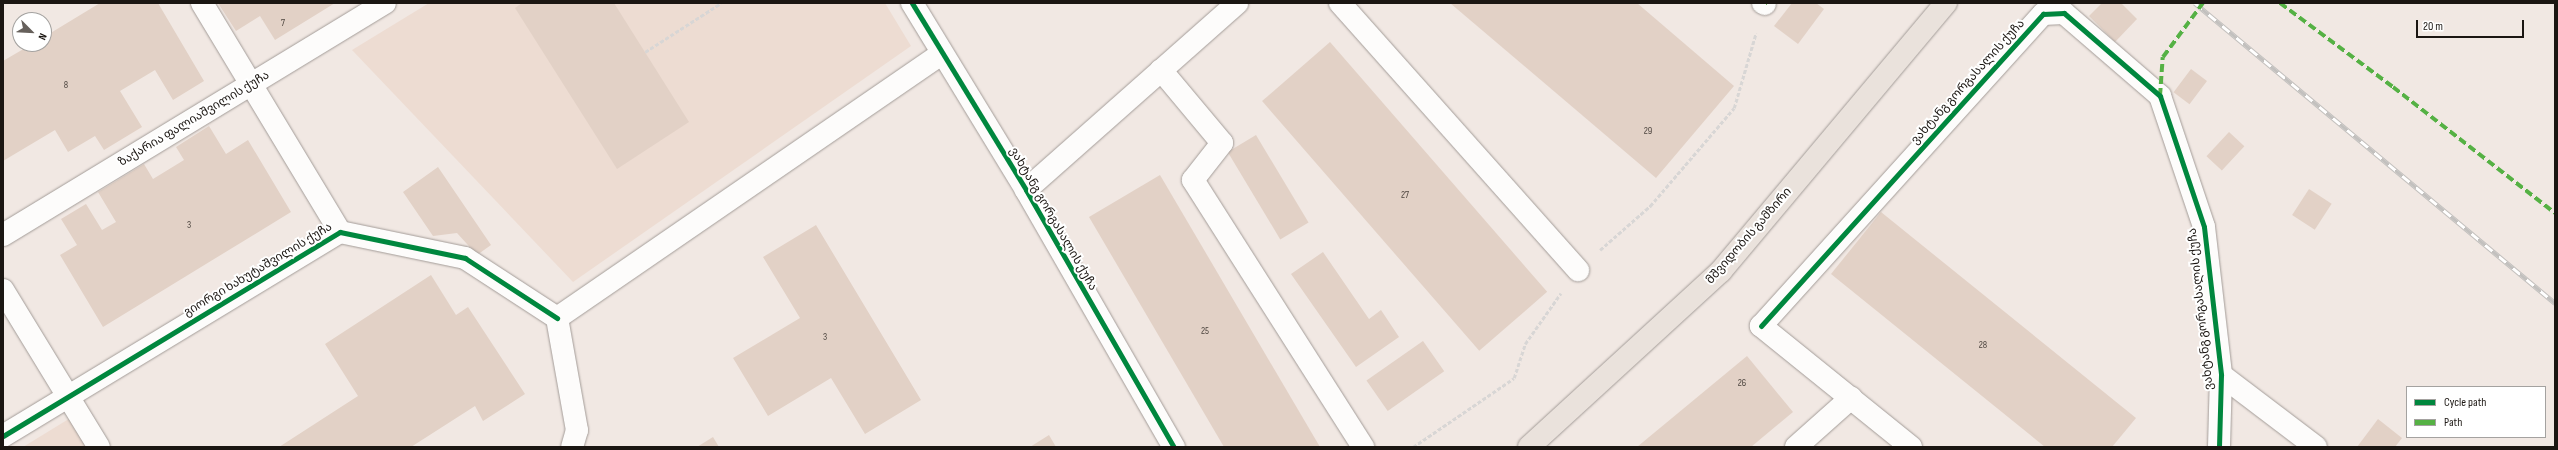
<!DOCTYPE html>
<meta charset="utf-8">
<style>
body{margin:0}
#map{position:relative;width:2558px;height:450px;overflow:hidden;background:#f1e8e3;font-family:"Sofia Sans Condensed","Noto Sans Georgian",sans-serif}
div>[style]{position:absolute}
.built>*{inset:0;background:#eddcd2}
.building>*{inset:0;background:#e2d1c6;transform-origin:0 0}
.path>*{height:2.5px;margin-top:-1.25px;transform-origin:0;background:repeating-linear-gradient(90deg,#d8d6d5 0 4px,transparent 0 6px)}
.roads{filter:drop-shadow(0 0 1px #a39c98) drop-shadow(0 0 1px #a39c98)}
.minor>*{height:22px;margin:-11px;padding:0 11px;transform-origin:11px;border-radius:11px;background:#fdfcfb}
.major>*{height:22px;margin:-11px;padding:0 11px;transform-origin:11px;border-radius:11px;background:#eae2dc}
.rail>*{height:4.5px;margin-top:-2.25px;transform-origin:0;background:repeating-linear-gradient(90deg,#fff 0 9px,#c2c0be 0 18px);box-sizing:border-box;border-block:1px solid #c2c0be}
.quiet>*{height:4px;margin-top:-2px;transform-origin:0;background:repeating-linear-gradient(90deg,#55b144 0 8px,transparent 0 12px)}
.cycleway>*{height:5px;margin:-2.5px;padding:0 2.5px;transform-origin:2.5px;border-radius:2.5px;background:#00873e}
span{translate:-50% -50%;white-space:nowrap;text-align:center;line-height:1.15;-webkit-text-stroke:4px #fff;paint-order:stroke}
.number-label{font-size:10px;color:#4d453f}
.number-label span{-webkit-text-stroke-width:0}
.street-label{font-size:12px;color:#1b1612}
.frame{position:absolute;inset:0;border:4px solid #1b1612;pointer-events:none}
.legend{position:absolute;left:2406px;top:386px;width:140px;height:52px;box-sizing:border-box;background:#fff;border:1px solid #a4a2a0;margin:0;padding:5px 7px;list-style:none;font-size:12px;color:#1b1612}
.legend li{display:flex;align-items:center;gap:8px;height:20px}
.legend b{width:20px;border:1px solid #a4a2a0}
.north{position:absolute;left:12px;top:12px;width:40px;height:40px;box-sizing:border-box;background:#fff;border:1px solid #a4a2a0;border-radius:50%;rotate:114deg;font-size:11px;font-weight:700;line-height:16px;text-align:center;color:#1b1612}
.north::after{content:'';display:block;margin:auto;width:14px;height:18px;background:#66605b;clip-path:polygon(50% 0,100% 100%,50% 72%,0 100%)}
.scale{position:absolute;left:2416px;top:20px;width:108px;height:18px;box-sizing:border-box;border:2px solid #1b1612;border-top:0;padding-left:5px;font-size:12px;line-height:14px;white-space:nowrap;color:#1b1612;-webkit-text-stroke:3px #fff;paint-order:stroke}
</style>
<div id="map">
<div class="built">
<i style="clip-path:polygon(429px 3px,885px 3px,911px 46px,573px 282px,352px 50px)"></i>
<i style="clip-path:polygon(72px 417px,90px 447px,23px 447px)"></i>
</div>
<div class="building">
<i style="clip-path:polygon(100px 3px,158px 3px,204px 81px,173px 100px,155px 70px,120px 91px,142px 127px,104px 150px,95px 136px,68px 152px,55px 130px,3px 161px,3px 61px,32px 44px,44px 44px,44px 37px)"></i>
<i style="clip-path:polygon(218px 3px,335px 3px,275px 40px,260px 16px,236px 31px)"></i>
<i style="clip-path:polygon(522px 3px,614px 3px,689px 122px,617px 169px,515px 8px)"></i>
<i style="clip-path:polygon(1450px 3px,1637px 3px,1734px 86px,1656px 178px)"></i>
<i style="clip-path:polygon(1792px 3px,1816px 3px,1824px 9px,1798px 44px,1774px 26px)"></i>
<i style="clip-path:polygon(2102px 3px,2121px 3px,2137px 19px,2115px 42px,2089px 16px)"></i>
<i style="left:1330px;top:42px;width:331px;height:90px;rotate:49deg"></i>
<i style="left:2191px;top:69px;width:20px;height:29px;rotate:37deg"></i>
<i style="clip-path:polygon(209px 126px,226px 154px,248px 140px,291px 212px,103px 327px,60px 255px,77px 245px,61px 219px,86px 204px,102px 230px,116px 222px,98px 192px,144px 164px,153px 179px,184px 160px,176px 147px)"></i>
<i style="left:2229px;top:132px;width:21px;height:33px;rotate:43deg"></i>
<i style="left:1256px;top:135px;width:102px;height:33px;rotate:59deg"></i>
<i style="clip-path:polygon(438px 167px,491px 245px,477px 255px,457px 233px,433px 236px,403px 192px)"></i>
<i style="clip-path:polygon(1160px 175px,1320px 447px,1224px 447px,1089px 217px)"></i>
<i style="left:2309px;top:189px;width:27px;height:31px;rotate:33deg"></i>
<i style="clip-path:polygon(1881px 212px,2136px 418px,2112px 447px,2045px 447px,1831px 274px)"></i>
<i style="clip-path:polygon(816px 225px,921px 400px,865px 434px,831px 378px,768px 416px,733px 358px,800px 318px,763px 257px)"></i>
<i style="clip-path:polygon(1323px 252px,1369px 319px,1381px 310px,1399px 337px,1356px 367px,1291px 274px)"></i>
<i style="clip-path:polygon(431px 275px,456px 315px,468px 307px,525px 394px,483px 421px,475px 406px,411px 447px,279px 447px,358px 396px,325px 344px)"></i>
<i style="left:1423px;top:341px;width:37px;height:69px;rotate:55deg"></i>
<i style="clip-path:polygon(1747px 356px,1793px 412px,1751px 447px,1637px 447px)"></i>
<i style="clip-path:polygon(2378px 419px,2402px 438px,2395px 447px,2357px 447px)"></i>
<i style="clip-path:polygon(1049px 435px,1056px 447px,1030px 447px)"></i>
<i style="clip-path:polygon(713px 437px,719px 447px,697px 447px)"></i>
</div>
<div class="path">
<i style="left:645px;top:52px;width:90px;rotate:-32.8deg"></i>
<i style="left:1600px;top:250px;width:67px;rotate:-41.3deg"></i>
<i style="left:1650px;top:206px;width:129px;rotate:-49.4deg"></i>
<i style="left:1734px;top:108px;width:78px;rotate:-73.7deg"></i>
<i style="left:1413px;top:447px;width:122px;rotate:-34.3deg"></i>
<i style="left:1514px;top:378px;width:36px;rotate:-72deg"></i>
<i style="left:1525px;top:344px;width:62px;rotate:-54.8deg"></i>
</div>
<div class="roads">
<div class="minor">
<i style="left:202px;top:3px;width:267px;rotate:58.9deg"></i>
<i style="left:912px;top:3px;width:219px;rotate:58.6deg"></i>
<i style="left:1026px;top:190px;width:297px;rotate:60.1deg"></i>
<i style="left:1340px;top:3px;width:358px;rotate:48.3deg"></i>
<i style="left:1763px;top:3px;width:2px;rotate:27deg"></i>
<i style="left:1161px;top:70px;width:95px;rotate:50.1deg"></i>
<i style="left:1222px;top:143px;width:47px;rotate:128.1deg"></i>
<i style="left:1193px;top:180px;width:317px;rotate:57.5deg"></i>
<i style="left:1026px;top:190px;width:282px;rotate:-41.5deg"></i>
<i style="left:3px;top:235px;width:447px;rotate:-31.3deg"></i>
<i style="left:3px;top:290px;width:184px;rotate:58.6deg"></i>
<i style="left:557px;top:318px;width:466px;rotate:-34.5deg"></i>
<i style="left:557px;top:318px;width:114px;rotate:79.9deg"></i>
<i style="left:577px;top:430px;width:18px;rotate:106deg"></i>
<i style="left:2221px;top:375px;width:119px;rotate:37.2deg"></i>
<i style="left:3px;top:436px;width:394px;rotate:-31.2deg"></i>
<i style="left:340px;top:232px;width:128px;rotate:11.7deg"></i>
<i style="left:465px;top:258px;width:110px;rotate:33.1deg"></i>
<i style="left:1796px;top:447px;width:74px;rotate:-41.7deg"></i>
<i style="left:1911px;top:447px;width:193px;rotate:-141.1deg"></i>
<i style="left:1761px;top:326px;width:421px;rotate:-47.9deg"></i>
<i style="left:2043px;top:14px;width:21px;rotate:-3deg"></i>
<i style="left:2064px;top:13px;width:127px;rotate:40.8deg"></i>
<i style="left:2160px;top:96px;width:138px;rotate:71.4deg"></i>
<i style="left:2204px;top:227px;width:149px;rotate:83.4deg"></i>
<i style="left:2221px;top:375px;width:72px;rotate:91.6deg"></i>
</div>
<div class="major">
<i style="left:1529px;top:447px;width:260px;rotate:-42.5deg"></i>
<i style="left:1721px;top:271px;width:350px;rotate:-50deg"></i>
</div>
</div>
<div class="rail">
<i style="left:2195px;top:3px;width:469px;rotate:39.8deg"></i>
</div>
<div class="quiet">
<i style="left:2280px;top:3px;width:141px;rotate:36.6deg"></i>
<i style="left:2393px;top:87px;width:205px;rotate:37.9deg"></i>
<i style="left:1765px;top:4px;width:1px;rotate:-45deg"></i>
<i style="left:2160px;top:96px;width:39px;rotate:-86deg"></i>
<i style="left:2163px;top:57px;width:67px;rotate:-53.5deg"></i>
</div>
<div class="cycleway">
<i style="left:912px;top:3px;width:219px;rotate:58.6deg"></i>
<i style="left:1026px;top:190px;width:297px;rotate:60.1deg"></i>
<i style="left:1761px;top:326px;width:421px;rotate:-47.9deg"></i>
<i style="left:2043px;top:14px;width:21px;rotate:-3deg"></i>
<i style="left:2064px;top:13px;width:127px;rotate:40.8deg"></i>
<i style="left:2160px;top:96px;width:138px;rotate:71.4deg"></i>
<i style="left:2204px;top:227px;width:149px;rotate:83.4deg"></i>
<i style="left:2221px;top:375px;width:72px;rotate:91.6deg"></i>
<i style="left:3px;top:436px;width:394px;rotate:-31.2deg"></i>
<i style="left:340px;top:232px;width:128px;rotate:11.7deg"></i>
<i style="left:465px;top:258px;width:110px;rotate:33.1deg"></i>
</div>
<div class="number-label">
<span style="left:283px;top:24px">7</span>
<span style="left:66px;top:86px">8</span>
<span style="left:1648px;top:132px">29</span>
<span style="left:1405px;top:196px">27</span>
<span style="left:189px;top:226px">3</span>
<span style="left:1205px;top:332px">25</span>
<span style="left:825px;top:338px">3</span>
<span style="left:1983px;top:346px">28</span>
<span style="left:1742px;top:384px">26</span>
</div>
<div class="street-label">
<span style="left:1968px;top:82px;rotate:-48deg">ვახტანგ გორგასალის ქუჩა</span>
<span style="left:194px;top:119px;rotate:-31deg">ზაქარია ფალიაშვილის ქუჩა</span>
<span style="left:1053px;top:219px;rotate:60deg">ვახტანგ გორგასალის ქუჩა</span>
<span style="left:1749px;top:236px;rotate:-49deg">მშვიდობის გამზირი</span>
<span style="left:258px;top:270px;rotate:-31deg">გიორგი ხახუტაშვილის ქუჩა</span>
<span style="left:2201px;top:309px;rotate:-96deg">ვახტანგ გორგასალის ქუჩა</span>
</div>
<div class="frame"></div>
<ul class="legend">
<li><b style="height:5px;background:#00873e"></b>Cycle path</li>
<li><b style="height:5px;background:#55b144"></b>Path</li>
</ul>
<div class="north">N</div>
<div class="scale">20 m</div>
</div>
